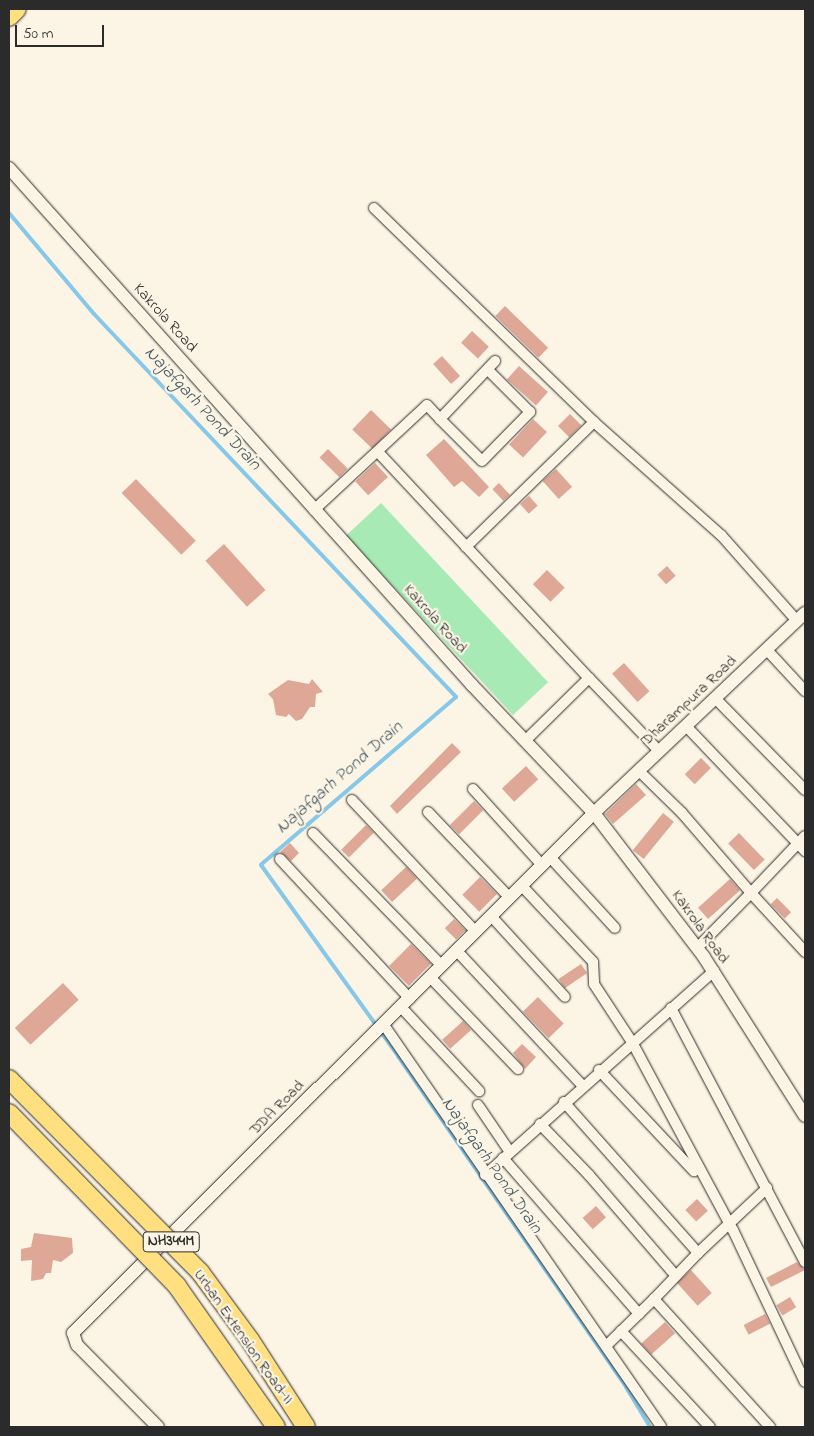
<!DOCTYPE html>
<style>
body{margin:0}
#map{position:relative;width:814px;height:1436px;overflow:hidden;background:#fcf5e5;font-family:"Indie Flower",sans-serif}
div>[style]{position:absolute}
.green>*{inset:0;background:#a7eab5;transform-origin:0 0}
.stream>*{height:4px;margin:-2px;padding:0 2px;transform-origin:2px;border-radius:2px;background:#87c7e8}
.building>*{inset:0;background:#dfa796;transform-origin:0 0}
.roads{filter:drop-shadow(0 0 1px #2b2b2b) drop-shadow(0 0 1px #2b2b2b)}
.minor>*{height:10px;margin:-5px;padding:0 5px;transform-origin:5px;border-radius:5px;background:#fcf5e5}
.tertiary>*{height:12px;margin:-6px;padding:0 6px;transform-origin:6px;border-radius:6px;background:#fcf5e5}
.trunk>*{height:18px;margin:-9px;padding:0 9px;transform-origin:9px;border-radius:9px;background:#ffdf80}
.bridges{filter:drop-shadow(0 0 1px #2b2b2b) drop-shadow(0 0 1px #2b2b2b)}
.trunk-bridge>*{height:18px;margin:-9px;padding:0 9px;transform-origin:9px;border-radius:9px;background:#ffdf80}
span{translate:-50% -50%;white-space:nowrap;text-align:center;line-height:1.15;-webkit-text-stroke:4.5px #fcf5e5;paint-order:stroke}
.shield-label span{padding:1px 4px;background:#fcf5e5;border:1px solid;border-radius:4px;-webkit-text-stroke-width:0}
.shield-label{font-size:15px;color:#2b2b2b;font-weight:700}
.street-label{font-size:16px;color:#2b2b2b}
.water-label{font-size:18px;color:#475a64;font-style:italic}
.frame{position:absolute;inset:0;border:10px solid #2b2b2b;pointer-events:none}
.scale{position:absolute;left:15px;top:25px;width:89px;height:22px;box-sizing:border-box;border:2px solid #2b2b2b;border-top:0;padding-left:6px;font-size:15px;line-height:18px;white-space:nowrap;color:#2b2b2b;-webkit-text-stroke:4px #fcf5e5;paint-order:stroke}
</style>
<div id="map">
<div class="green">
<i style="left:381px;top:503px;width:245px;height:48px;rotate:47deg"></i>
</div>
<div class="stream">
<i style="left:9px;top:213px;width:132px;rotate:49.9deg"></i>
<i style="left:94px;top:314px;width:527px;rotate:46.61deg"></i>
<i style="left:456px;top:697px;width:257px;rotate:139.3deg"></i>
<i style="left:261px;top:865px;width:235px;rotate:54.3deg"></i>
<i style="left:398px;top:1056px;width:402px;rotate:55.4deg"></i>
<i style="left:626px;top:1387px;width:47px;rotate:59deg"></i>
</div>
<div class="building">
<i style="left:505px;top:306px;width:60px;height:14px;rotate:44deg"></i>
<i style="left:472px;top:331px;width:23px;height:16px;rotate:43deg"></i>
<i style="left:442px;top:356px;width:27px;height:12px;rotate:48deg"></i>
<i style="left:519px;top:366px;width:39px;height:18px;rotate:42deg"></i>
<i style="left:371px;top:410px;width:28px;height:27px;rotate:44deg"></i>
<i style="left:570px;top:414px;width:16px;height:17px;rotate:45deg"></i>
<i style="left:533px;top:419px;width:19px;height:35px;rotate:43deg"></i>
<i style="clip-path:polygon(444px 439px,489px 487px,479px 497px,462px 481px,454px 487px,426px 455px)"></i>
<i style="left:328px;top:449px;width:28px;height:12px;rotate:45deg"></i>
<i style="left:375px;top:463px;width:19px;height:27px;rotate:47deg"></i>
<i style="left:556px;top:469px;width:24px;height:18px;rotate:48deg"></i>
<i style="left:136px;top:479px;width:86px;height:20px;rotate:46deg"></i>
<i style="left:499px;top:483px;width:16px;height:9px;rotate:47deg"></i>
<i style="left:529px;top:496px;width:13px;height:12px;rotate:48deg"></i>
<i style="left:224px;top:544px;width:62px;height:25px;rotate:48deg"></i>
<i style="left:667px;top:566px;width:13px;height:13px;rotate:48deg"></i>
<i style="left:547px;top:570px;width:25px;height:20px;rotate:45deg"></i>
<i style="left:624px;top:663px;width:38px;height:16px;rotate:48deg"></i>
<i style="clip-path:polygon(312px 679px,323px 692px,316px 694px,315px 707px,310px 707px,302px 719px,296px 721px,289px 714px,286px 717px,276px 715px,273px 699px,268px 694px,288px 680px,309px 684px)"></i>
<i style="clip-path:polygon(452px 743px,461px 752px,397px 814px,390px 806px)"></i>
<i style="left:701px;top:758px;width:14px;height:23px;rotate:45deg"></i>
<i style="left:526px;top:766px;width:18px;height:33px;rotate:47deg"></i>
<i style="clip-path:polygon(636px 784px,646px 795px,613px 824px,605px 814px)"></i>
<i style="left:474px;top:801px;width:13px;height:34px;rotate:45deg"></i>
<i style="left:663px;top:813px;width:14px;height:48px;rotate:39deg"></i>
<i style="left:366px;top:825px;width:11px;height:35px;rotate:45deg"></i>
<i style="left:739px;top:833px;width:37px;height:15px;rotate:46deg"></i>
<i style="clip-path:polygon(290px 843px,299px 853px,291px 861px,280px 852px)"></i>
<i style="left:406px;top:867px;width:16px;height:34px;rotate:47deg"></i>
<i style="left:480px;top:877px;width:24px;height:25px;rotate:45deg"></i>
<i style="left:730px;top:879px;width:15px;height:43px;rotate:48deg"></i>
<i style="left:777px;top:898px;width:20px;height:9px;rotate:45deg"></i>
<i style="left:454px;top:919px;width:16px;height:13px;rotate:45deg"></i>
<i style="left:411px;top:944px;width:28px;height:31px;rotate:45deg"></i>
<i style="left:581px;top:964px;width:11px;height:27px;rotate:56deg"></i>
<i style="left:63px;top:983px;width:23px;height:66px;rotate:47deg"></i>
<i style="left:538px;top:997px;width:37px;height:21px;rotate:46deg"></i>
<i style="left:463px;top:1021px;width:12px;height:28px;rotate:48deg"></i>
<i style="clip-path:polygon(522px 1044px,536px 1057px,525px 1069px,513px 1053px)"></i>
<i style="left:697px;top:1199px;width:16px;height:16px;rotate:47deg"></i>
<i style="left:596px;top:1206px;width:15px;height:18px;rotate:48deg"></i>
<i style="clip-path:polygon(34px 1233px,72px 1238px,73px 1253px,61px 1262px,53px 1260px,51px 1273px,46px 1273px,43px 1279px,31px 1281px,32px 1260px,21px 1261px,21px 1249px,31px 1247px)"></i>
<i style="clip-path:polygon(797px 1262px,805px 1270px,771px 1287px,766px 1278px)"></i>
<i style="left:691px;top:1270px;width:31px;height:19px;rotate:48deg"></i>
<i style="left:790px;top:1297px;width:12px;height:16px;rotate:59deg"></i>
<i style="left:765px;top:1314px;width:11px;height:24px;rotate:63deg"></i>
<i style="left:665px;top:1322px;width:15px;height:32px;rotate:48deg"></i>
</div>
<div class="roads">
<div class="minor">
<i style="left:374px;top:208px;width:307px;rotate:44.2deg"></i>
<i style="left:594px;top:422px;width:179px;rotate:135.7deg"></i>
<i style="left:440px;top:419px;width:59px;rotate:45deg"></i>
<i style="left:482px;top:461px;width:69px;rotate:-45.6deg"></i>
<i style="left:530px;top:412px;width:59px;rotate:-135deg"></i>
<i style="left:594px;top:422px;width:170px;rotate:41.7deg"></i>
<i style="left:721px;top:535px;width:115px;rotate:48.5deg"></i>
<i style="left:378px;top:452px;width:309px;rotate:47deg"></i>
<i style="left:589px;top:678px;width:90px;rotate:135.5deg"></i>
<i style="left:314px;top:510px;width:154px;rotate:-42.9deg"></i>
<i style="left:427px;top:405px;width:19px;rotate:47deg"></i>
<i style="left:440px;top:419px;width:80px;rotate:-46.5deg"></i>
<i style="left:767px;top:650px;width:56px;rotate:47.2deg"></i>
<i style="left:589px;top:678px;width:101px;rotate:46.2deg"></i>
<i style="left:715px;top:698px;width:129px;rotate:45.6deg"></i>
<i style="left:686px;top:726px;width:173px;rotate:46.4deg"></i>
<i style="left:639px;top:771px;width:60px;rotate:44.3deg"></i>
<i style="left:682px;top:813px;width:106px;rotate:49.2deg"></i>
<i style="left:751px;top:893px;width:77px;rotate:134.5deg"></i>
<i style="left:473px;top:789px;width:103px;rotate:47.8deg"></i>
<i style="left:352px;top:800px;width:181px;rotate:46.8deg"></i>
<i style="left:428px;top:812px;width:119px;rotate:46.4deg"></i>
<i style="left:313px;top:833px;width:185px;rotate:45.9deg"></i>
<i style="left:805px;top:836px;width:79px;rotate:133.5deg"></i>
<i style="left:751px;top:893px;width:80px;rotate:47.5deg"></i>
<i style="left:550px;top:857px;width:96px;rotate:47.5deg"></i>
<i style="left:280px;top:859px;width:191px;rotate:47.1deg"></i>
<i style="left:522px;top:886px;width:104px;rotate:46.9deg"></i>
<i style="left:593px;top:962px;width:22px;rotate:87deg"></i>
<i style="left:594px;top:984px;width:69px;rotate:56.8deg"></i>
<i style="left:632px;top:1042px;width:213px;rotate:61.8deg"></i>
<i style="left:733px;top:1230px;width:168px;rotate:64.7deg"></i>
<i style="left:492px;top:917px;width:108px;rotate:47.6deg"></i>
<i style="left:457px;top:951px;width:183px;rotate:47deg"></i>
<i style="left:431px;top:978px;width:126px;rotate:46.3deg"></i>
<i style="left:401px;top:1007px;width:115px;rotate:47.1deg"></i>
<i style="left:671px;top:1008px;width:287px;rotate:62.2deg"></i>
<i style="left:384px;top:1025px;width:488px;rotate:55.4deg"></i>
<i style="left:599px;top:1070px;width:139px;rotate:46.8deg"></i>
<i style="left:564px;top:1102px;width:202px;rotate:48.4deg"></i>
<i style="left:698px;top:1253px;width:64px;rotate:133.7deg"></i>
<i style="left:654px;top:1299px;width:173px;rotate:47.8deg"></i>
<i style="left:478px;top:1105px;width:57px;rotate:55.8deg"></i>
<i style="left:540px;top:1124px;width:71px;rotate:46.1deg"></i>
<i style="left:589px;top:1175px;width:133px;rotate:49.3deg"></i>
<i style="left:503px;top:1158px;width:207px;rotate:48.9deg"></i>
<i style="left:485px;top:1175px;width:307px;rotate:-41.7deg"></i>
<i style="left:698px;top:1253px;width:95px;rotate:-43.3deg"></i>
<i style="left:621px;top:1331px;width:131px;rotate:47.2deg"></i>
<i style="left:607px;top:1345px;width:66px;rotate:-44.4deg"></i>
</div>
<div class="tertiary">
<i style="left:9px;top:168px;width:694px;rotate:48.15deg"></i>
<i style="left:472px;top:685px;width:177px;rotate:46.4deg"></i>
<i style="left:594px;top:813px;width:181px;rotate:52.6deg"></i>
<i style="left:704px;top:957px;width:188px;rotate:57.6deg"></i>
<i style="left:158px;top:1427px;width:115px;rotate:-134.6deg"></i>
<i style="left:77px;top:1345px;width:13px;rotate:-108deg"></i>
<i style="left:73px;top:1333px;width:736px;rotate:-44.94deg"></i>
<i style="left:594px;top:813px;width:291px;rotate:-43.5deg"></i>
</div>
<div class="trunk">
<i style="left:9px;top:17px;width:11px;rotate:-45deg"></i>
</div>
</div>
<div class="bridges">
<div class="trunk-bridge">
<i style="left:9px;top:1079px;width:272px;rotate:45.3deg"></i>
<i style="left:200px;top:1272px;width:84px;rotate:53.7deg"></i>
<i style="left:250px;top:1340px;width:103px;rotate:57.2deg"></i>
<i style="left:9px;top:1113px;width:241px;rotate:45.8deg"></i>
<i style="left:177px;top:1286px;width:172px;rotate:54.9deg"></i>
</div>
</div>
<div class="shield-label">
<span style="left:171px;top:1242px">NH344M</span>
</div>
<div class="street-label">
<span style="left:165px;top:318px;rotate:48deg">Kakrola Road</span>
<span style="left:435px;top:619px;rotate:48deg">Kakrola Road</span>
<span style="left:689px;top:701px;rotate:-43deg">Dharampura Road</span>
<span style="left:700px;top:927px;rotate:54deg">Kakrola Road</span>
<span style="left:277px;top:1108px;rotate:-45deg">DDA Road</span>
<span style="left:243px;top:1337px;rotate:55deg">Urban Extension Road-II</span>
</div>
<div class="water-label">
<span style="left:202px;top:409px;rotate:47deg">Najafgarh Pond Drain</span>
<span style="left:340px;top:778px;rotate:-41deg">Najafgarh Pond Drain</span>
<span style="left:491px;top:1166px;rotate:55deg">Najafgarh Pond Drain</span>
</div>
<div class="frame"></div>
<div class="scale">50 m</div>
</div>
